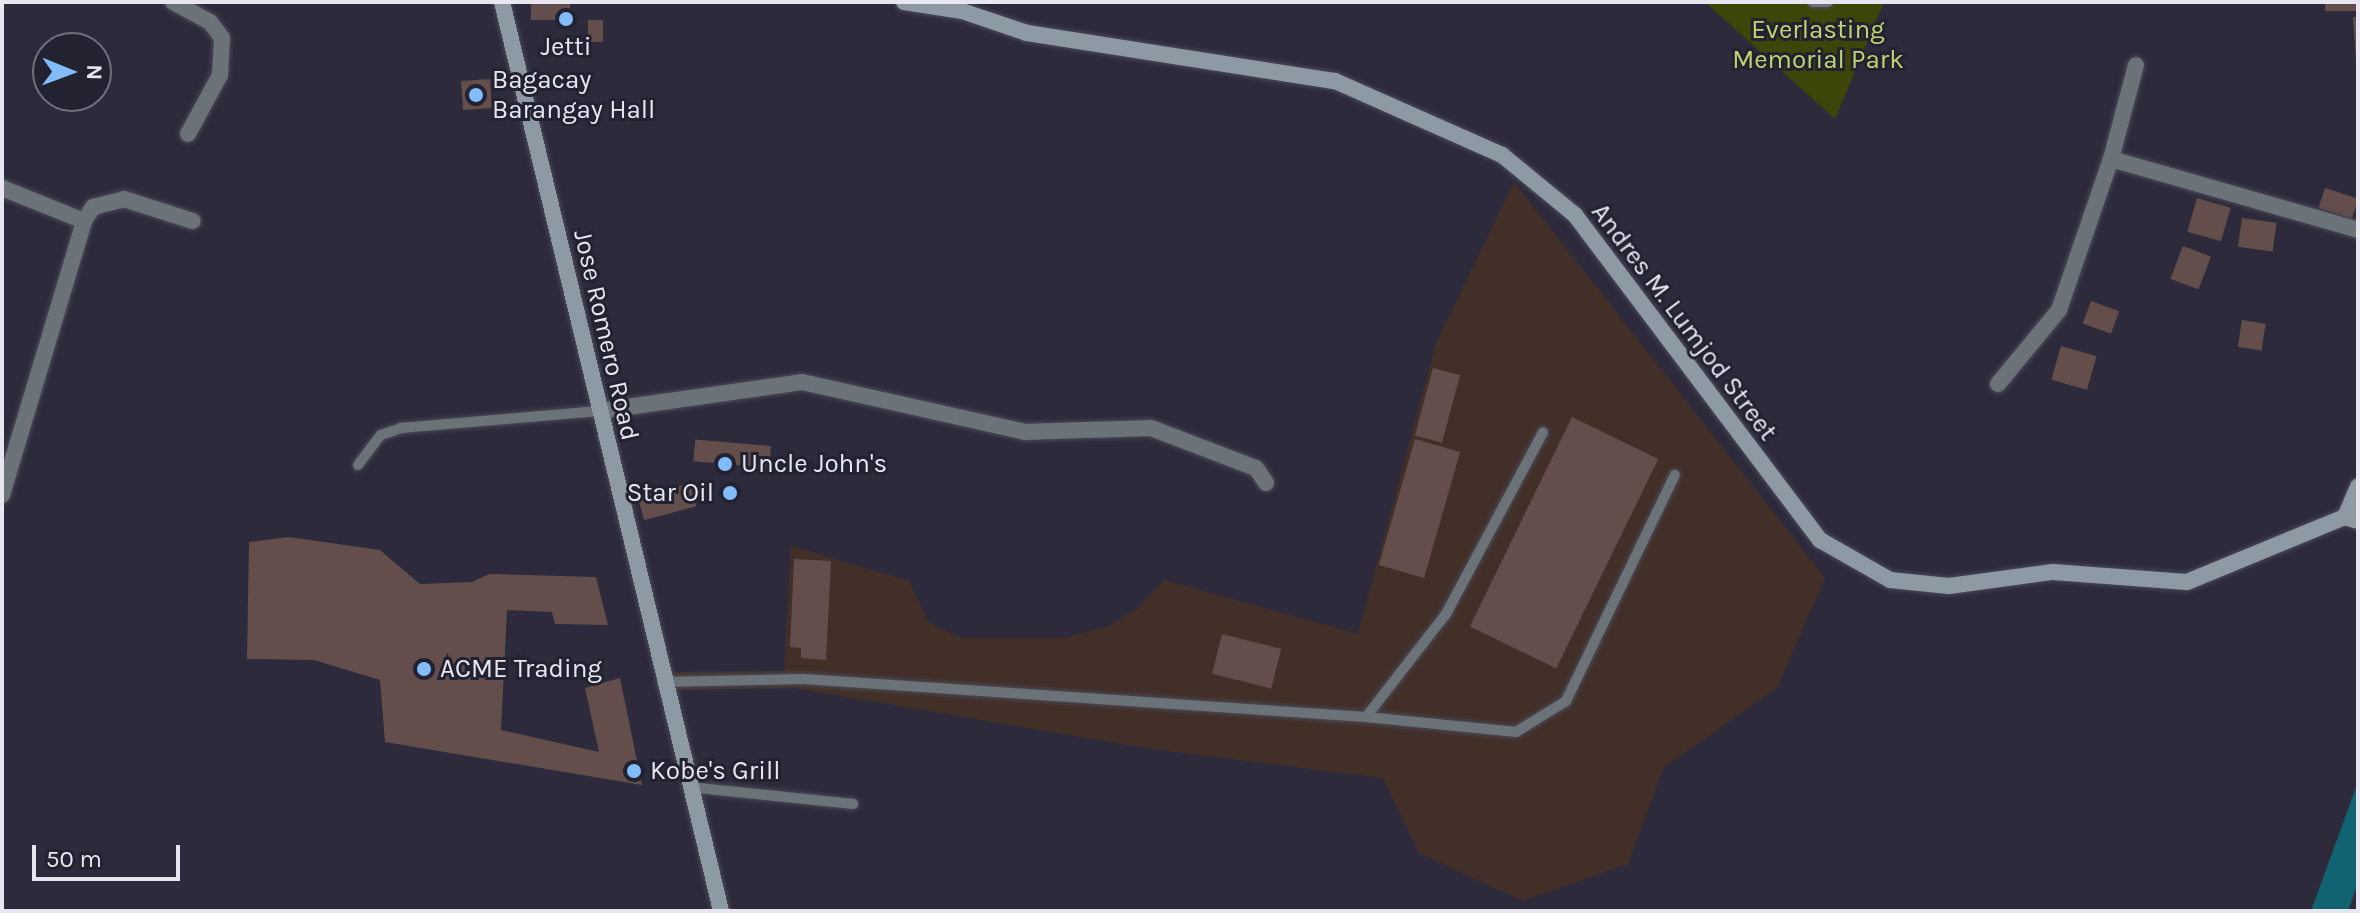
<!DOCTYPE html>
<style>
body{margin:0}
#map{position:relative;width:2360px;height:913px;overflow:hidden;background:#2d2b3b;font-family:Karla,sans-serif}
div>[style]{position:absolute}
.industrial>*{inset:0;background:#423028}
.green>*{inset:0;background:#3d4508}
.water>*{inset:0;background:#116371}
.building>*{inset:0;background:#634e4c;transform-origin:0 0}
.roads{filter:drop-shadow(0 0 2px #4b4958) drop-shadow(0 0 2px #4b4958)}
.lane>*{height:10px;margin:-5px;padding:0 5px;transform-origin:5px;border-radius:5px;background:#6b7378}
.street>*{height:16px;margin:-8px;padding:0 8px;transform-origin:8px;border-radius:8px;background:#6b7378}
.secondary>*{height:16px;margin:-8px;padding:0 8px;transform-origin:8px;border-radius:8px;background:#8d9aa3}
.dots>*{width:22px;height:22px;translate:-50% -50%;box-sizing:border-box;border:4px solid #232231;border-radius:50%}
span{translate:-50% -50%;white-space:nowrap;text-align:center;line-height:1.15;-webkit-text-stroke:6px #232231;paint-order:stroke}
.park-label{font-size:26px;color:#c2d473}
.poi-label{font-size:26px;color:#e7e6f1}
.left{translate:0 -50%;text-align:left}
.right{translate:-100% -50%;text-align:right}
.street-label{font-size:26px;color:#e7e6f1}
.frame{position:absolute;inset:0;border:4px solid #e7e6f1;pointer-events:none}
.north{position:absolute;left:32px;top:32px;width:80px;height:80px;box-sizing:border-box;background:#232231;border:2px solid #71707e;border-radius:50%;rotate:91deg;font-size:22px;font-weight:700;line-height:32px;text-align:center;color:#e7e6f1}
.north::after{content:'';display:block;margin:auto;width:28px;height:36px;background:#83bcfa;clip-path:polygon(50% 0,100% 100%,50% 72%,0 100%)}
.scale{position:absolute;left:32px;top:845px;width:148px;height:36px;box-sizing:border-box;border:4px solid #e7e6f1;border-top:0;padding-left:10px;font-size:24px;line-height:28px;white-space:nowrap;color:#e7e6f1;-webkit-text-stroke:6px #232231;paint-order:stroke}
</style>
<div id="map">
<div class="industrial">
<i style="clip-path:polygon(1514px 182px,1825px 578px,1777px 688px,1664px 767px,1628px 864px,1522px 901px,1419px 853px,1383px 778px,1152px 749px,793px 688px,676px 690px,668px 672px,784px 671px,791px 546px,909px 581px,929px 623px,962px 638px,1065px 638px,1108px 626px,1138px 608px,1164px 580px,1358px 634px,1436px 343px)"></i>
</div>
<div class="green">
<i style="clip-path:polygon(1705px 2px,1884px 2px,1835px 119px)"></i>
</div>
<div class="water">
<i style="clip-path:polygon(2358px 782px,2358px 883px,2348px 911px,2311px 911px)"></i>
</div>
<div class="building">
<i style="left:531px;top:2px;width:39px;height:18px"></i>
<i style="left:2325px;top:2px;width:33px;height:9px"></i>
<i style="clip-path:polygon(2353px 17px,2358px 17px,2358px 61px,2356px 61px)"></i>
<i style="left:588px;top:20px;width:15px;height:22px"></i>
<i style="left:490px;top:79px;width:29px;height:29px;rotate:86deg"></i>
<i style="left:2325px;top:188px;width:35px;height:21px;rotate:18deg"></i>
<i style="left:2197px;top:198px;width:35px;height:35px;rotate:16deg"></i>
<i style="left:2242px;top:218px;width:35px;height:29px;rotate:8deg"></i>
<i style="left:2183px;top:246px;width:30px;height:35px;rotate:21deg"></i>
<i style="left:2091px;top:301px;width:30px;height:24px;rotate:20deg"></i>
<i style="left:2242px;top:320px;width:24px;height:27px;rotate:9deg"></i>
<i style="left:2061px;top:346px;width:37px;height:35px;rotate:16deg"></i>
<i style="left:1433px;top:368px;width:28px;height:70px;rotate:15deg"></i>
<i style="left:1572px;top:417px;width:96px;height:233px;rotate:26deg"></i>
<i style="left:1415px;top:439px;width:47px;height:131px;rotate:16deg"></i>
<i style="left:771px;top:446px;width:22px;height:76px;rotate:95deg"></i>
<i style="left:690px;top:483px;width:24px;height:54px;rotate:75deg"></i>
<i style="clip-path:polygon(289px 537px,380px 550px,420px 584px,472px 582px,489px 574px,596px 577px,608px 625px,555px 624px,552px 612px,507px 610px,501px 730px,599px 752px,585px 688px,620px 678px,642px 785px,385px 742px,380px 680px,314px 660px,247px 659px,249px 542px)"></i>
<i style="clip-path:polygon(794px 559px,831px 561px,826px 660px,801px 658px,801px 648px,790px 647px)"></i>
<i style="left:1222px;top:634px;width:61px;height:41px;rotate:14deg"></i>
</div>
<div class="roads">
<div class="lane">
<i style="left:1813px;top:2px;width:15px"></i>
<i style="left:358px;top:465px;width:38px;rotate:-53deg"></i>
<i style="left:381px;top:435px;width:21px;rotate:-19deg"></i>
<i style="left:401px;top:428px;width:199px;rotate:-4.9deg"></i>
<i style="left:662px;top:682px;width:142px;rotate:-1.2deg"></i>
<i style="left:804px;top:679px;width:563px;rotate:3.87deg"></i>
<i style="left:1366px;top:717px;width:151px;rotate:5.7deg"></i>
<i style="left:1516px;top:732px;width:59px;rotate:-31.8deg"></i>
<i style="left:1566px;top:701px;width:251px;rotate:-64.3deg"></i>
<i style="left:1366px;top:717px;width:130px;rotate:-52.2deg"></i>
<i style="left:1446px;top:614px;width:206px;rotate:-61.9deg"></i>
<i style="left:689px;top:787px;width:165px;rotate:5.9deg"></i>
</div>
<div class="street">
<i style="left:173px;top:2px;width:42px;rotate:28.4deg"></i>
<i style="left:210px;top:22px;width:20px;rotate:53deg"></i>
<i style="left:222px;top:38px;width:37px;rotate:93deg"></i>
<i style="left:220px;top:75px;width:67px;rotate:118.5deg"></i>
<i style="left:2111px;top:159px;width:257px;rotate:16deg"></i>
<i style="left:2px;top:188px;width:88px;rotate:21.9deg"></i>
<i style="left:1998px;top:384px;width:96px;rotate:-50.5deg"></i>
<i style="left:2059px;top:310px;width:160px;rotate:-71deg"></i>
<i style="left:2111px;top:159px;width:97px;rotate:-75.1deg"></i>
<i style="left:599px;top:411px;width:205px;rotate:-8.1deg"></i>
<i style="left:802px;top:382px;width:229px;rotate:12.6deg"></i>
<i style="left:1025px;top:432px;width:126px;rotate:-1.8deg"></i>
<i style="left:1151px;top:428px;width:112px;rotate:20.9deg"></i>
<i style="left:1256px;top:468px;width:18px;rotate:56deg"></i>
<i style="left:2px;top:495px;width:286px;rotate:-73.3deg"></i>
<i style="left:84px;top:221px;width:17px;rotate:-57deg"></i>
<i style="left:93px;top:207px;width:32px;rotate:-14deg"></i>
<i style="left:124px;top:199px;width:72px;rotate:17.7deg"></i>
</div>
<div class="secondary">
<i style="left:502px;top:2px;width:935px;rotate:76.45deg"></i>
<i style="left:904px;top:2px;width:59px;rotate:8.8deg"></i>
<i style="left:962px;top:11px;width:69px;rotate:18.7deg"></i>
<i style="left:1027px;top:33px;width:312px;rotate:8.9deg"></i>
<i style="left:1335px;top:81px;width:183px;rotate:23.9deg"></i>
<i style="left:1502px;top:155px;width:94px;rotate:39.4deg"></i>
<i style="left:1575px;top:215px;width:407px;rotate:53deg"></i>
<i style="left:1820px;top:540px;width:81px;rotate:29.7deg"></i>
<i style="left:1890px;top:580px;width:59px;rotate:5.8deg"></i>
<i style="left:1949px;top:586px;width:105px;rotate:-7.7deg"></i>
<i style="left:2053px;top:572px;width:134px;rotate:4.3deg"></i>
<i style="left:2187px;top:582px;width:171px;rotate:-22.4deg"></i>
<i style="left:2345px;top:517px;width:14px;rotate:17deg"></i>
<i style="left:2345px;top:517px;width:33px;rotate:-67deg"></i>
</div>
</div>
<div class="dots">
<i style="left:566px;top:19px;background:#83bcfa"></i>
<i style="left:476px;top:95px;background:#83bcfa"></i>
<i style="left:725px;top:464px;background:#83bcfa"></i>
<i style="left:730px;top:493px;background:#83bcfa"></i>
<i style="left:424px;top:669px;background:#83bcfa"></i>
<i style="left:634px;top:771px;background:#83bcfa"></i>
</div>
<div class="park-label">
<span style="left:1818px;top:45px">Everlasting<br>Memorial Park</span>
</div>
<div class="poi-label">
<span style="left:566px;top:47px">Jetti</span>
<span class="left" style="left:492px;top:95px">Bagacay<br>Barangay Hall</span>
<span class="left" style="left:741px;top:464px">Uncle John's</span>
<span class="right" style="left:714px;top:493px">Star Oil</span>
<span class="left" style="left:440px;top:669px">ACME Trading</span>
<span class="left" style="left:650px;top:771px">Kobe's Grill</span>
</div>
<div class="street-label">
<span style="left:1684px;top:322px;rotate:53deg">Andres M. Lumjod Street</span>
<span style="left:606px;top:335px;rotate:77deg">Jose Romero Road</span>
</div>
<div class="frame"></div>
<div class="north">N</div>
<div class="scale">50 m</div>
</div>
